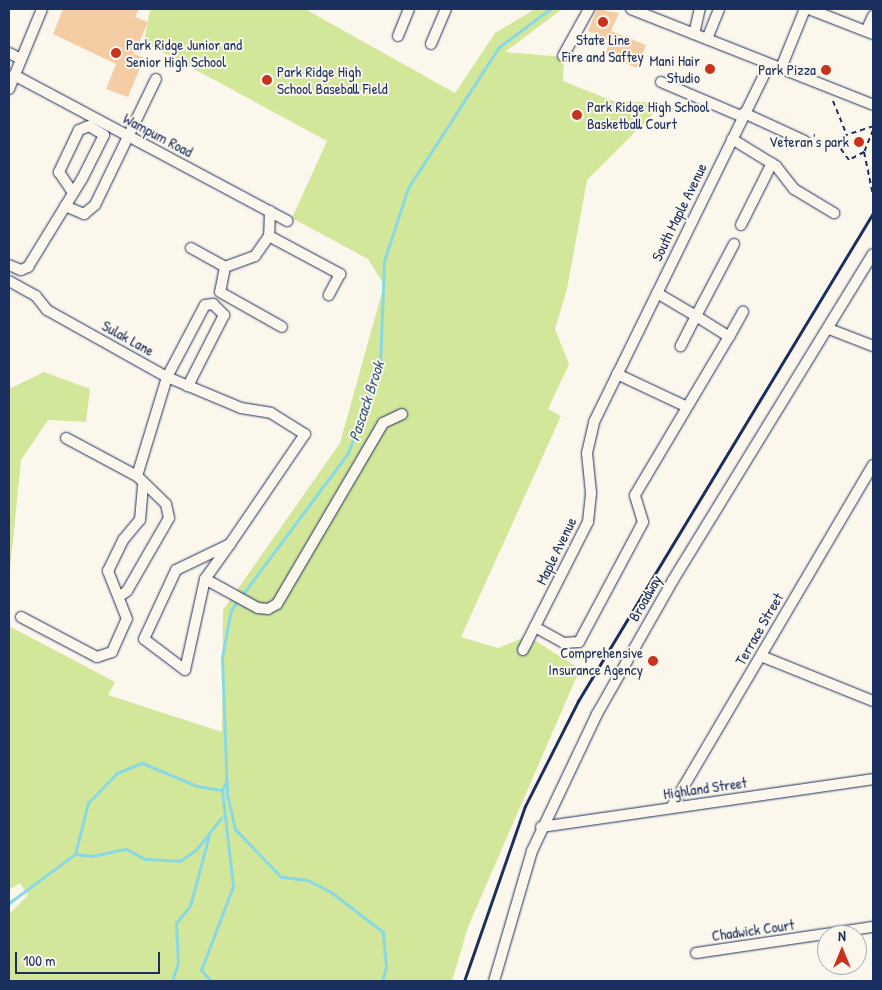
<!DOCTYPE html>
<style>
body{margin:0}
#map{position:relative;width:882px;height:990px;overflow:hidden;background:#fbf7ec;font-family:"Patrick Hand",sans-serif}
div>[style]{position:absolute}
.green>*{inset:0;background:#d3e79b}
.stream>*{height:3px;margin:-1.5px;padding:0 1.5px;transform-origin:1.5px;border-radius:1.5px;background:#89d9e4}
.building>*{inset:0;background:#f5cda4}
.path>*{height:2px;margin-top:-1px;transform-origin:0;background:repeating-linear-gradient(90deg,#1b2f5e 0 5px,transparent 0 9px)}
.roads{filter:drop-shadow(0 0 1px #1b2f5e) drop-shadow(0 0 1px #1b2f5e)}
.minor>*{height:10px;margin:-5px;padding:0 5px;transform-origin:5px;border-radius:5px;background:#fbf7ec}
.rail>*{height:3px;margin:-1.5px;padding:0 1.5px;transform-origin:1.5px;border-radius:1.5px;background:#1b2f5e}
.dots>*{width:14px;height:14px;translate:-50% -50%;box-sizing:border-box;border:2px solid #fbf7ec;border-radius:50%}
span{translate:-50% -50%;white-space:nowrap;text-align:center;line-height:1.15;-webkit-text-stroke:4px #fbf7ec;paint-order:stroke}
.poi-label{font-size:15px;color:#1b2f5e}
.left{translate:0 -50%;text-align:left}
.right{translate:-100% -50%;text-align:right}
.street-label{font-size:15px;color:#1b2f5e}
.water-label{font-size:16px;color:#365a80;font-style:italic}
.frame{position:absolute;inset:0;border:10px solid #1b2f5e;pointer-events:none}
.north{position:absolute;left:817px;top:925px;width:50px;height:50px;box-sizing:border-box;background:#fbf7ec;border:1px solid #a1a7b3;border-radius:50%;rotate:0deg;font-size:14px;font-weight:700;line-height:20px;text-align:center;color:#1b2f5e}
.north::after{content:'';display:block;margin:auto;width:18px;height:22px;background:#c8321e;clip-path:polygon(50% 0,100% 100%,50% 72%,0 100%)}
.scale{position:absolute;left:15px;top:952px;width:145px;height:22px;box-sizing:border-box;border:2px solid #1b2f5e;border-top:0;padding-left:6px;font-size:15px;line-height:18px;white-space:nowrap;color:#1b2f5e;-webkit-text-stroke:4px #fbf7ec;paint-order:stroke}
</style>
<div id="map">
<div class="green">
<i style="clip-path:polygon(150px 9px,305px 9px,455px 93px,495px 33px,535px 9px,562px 9px,505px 52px,564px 57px,563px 81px,613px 101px,664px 103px,587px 180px,567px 289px,555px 329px,569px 364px,548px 409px,561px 416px,461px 637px,498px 648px,528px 636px,580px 669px,468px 927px,452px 981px,9px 981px,9px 914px,28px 895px,20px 883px,9px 890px,9px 626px,115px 682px,108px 695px,222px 732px,223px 610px,340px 443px,384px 285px,368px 259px,292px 218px,327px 141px,144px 42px)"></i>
<i style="clip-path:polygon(44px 372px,90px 389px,86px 422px,48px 420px,21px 460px,9px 580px,9px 389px)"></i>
</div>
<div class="stream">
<i style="left:75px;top:854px;width:17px;rotate:7deg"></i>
<i style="left:92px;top:856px;width:35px;rotate:-12deg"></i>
<i style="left:126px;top:849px;width:21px;rotate:28deg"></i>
<i style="left:145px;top:859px;width:35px;rotate:3deg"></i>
<i style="left:180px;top:861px;width:19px;rotate:-35deg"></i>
<i style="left:196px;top:850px;width:41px;rotate:-52deg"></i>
<i style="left:9px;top:903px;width:82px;rotate:-36.6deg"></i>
<i style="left:75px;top:854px;width:53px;rotate:-75.7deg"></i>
<i style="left:88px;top:803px;width:42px;rotate:-46deg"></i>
<i style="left:117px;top:773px;width:27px;rotate:-22deg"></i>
<i style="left:142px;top:763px;width:60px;rotate:22.7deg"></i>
<i style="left:197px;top:786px;width:25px;rotate:9deg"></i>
<i style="left:222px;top:790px;width:11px;rotate:-63deg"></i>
<i style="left:172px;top:981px;width:19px;rotate:-72deg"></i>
<i style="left:178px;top:963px;width:40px;rotate:-92.9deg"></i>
<i style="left:176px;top:923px;width:22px;rotate:-51deg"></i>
<i style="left:190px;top:906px;width:73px;rotate:-75deg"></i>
<i style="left:211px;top:981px;width:15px;rotate:-132deg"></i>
<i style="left:201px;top:970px;width:90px;rotate:-69.1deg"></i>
<i style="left:233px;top:886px;width:97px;rotate:-96.5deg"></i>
<i style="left:382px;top:981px;width:15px;rotate:-74deg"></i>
<i style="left:386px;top:967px;width:35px;rotate:-95deg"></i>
<i style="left:383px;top:932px;width:66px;rotate:-142.4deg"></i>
<i style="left:331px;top:892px;width:27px;rotate:-153deg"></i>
<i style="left:307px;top:880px;width:26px;rotate:-173deg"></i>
<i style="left:281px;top:877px;width:66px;rotate:-133.8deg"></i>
<i style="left:235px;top:829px;width:36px;rotate:-103deg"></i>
<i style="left:227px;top:794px;width:137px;rotate:-92.1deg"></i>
<i style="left:222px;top:657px;width:48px;rotate:-79.2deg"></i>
<i style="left:231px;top:610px;width:196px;rotate:-53.3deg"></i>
<i style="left:348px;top:453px;width:93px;rotate:-69.8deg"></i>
<i style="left:380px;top:366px;width:105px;rotate:-87.8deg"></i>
<i style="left:384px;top:261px;width:77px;rotate:-71.8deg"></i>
<i style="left:408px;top:188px;width:168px;rotate:-57.2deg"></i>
<i style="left:499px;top:47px;width:64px;rotate:-36.7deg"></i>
</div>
<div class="building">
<i style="clip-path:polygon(63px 9px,139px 9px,135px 17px,148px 22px,134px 54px,144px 58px,128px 97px,106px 89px,116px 64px,53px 34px)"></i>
<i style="clip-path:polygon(597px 9px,619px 13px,611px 31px,646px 45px,637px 68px,605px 54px,611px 40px,588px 31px)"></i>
</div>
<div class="path">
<i style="left:833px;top:101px;width:35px;rotate:68deg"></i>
<i style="left:873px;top:130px;width:24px;rotate:112deg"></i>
<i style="left:864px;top:152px;width:44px;rotate:78.2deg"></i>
<i style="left:864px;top:152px;width:17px;rotate:152deg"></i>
<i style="left:849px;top:160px;width:19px;rotate:-126deg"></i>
<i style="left:838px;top:145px;width:10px;rotate:-61deg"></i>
<i style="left:843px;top:136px;width:32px;rotate:-18deg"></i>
</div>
<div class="roads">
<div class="minor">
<i style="left:631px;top:9px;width:260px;rotate:21.6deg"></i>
<i style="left:809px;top:9px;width:69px;rotate:21.3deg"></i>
<i style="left:866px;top:31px;width:17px;rotate:-65deg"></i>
<i style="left:694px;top:34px;width:26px;rotate:-77deg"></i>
<i style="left:398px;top:36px;width:29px;rotate:-68deg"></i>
<i style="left:707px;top:39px;width:32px;rotate:-68deg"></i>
<i style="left:431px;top:44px;width:38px;rotate:-67deg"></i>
<i style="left:9px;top:53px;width:13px;rotate:27deg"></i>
<i style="left:563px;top:56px;width:54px;rotate:-61deg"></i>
<i style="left:781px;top:68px;width:64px;rotate:-67.9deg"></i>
<i style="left:14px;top:75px;width:310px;rotate:28.1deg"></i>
<i style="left:661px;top:82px;width:89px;rotate:23.1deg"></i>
<i style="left:9px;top:89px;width:87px;rotate:-67.6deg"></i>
<i style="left:744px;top:113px;width:67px;rotate:24.7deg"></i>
<i style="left:732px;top:139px;width:52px;rotate:31.5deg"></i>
<i style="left:776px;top:166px;width:29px;rotate:52deg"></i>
<i style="left:794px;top:189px;width:47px;rotate:31deg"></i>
<i style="left:65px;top:206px;width:21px;rotate:23deg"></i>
<i style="left:84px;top:214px;width:14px;rotate:-39deg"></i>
<i style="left:95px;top:205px;width:140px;rotate:-64.2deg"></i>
<i style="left:270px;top:211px;width:25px;rotate:92deg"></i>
<i style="left:269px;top:236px;width:81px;rotate:28.2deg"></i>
<i style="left:340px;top:274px;width:24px;rotate:118deg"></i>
<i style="left:741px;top:225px;width:69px;rotate:-63.4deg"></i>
<i style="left:734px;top:244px;width:81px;rotate:117.8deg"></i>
<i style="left:696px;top:316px;width:39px;rotate:32deg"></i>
<i style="left:729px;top:337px;width:29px;rotate:-61deg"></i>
<i style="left:191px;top:248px;width:39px;rotate:29deg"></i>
<i style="left:225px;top:267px;width:32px;rotate:-20deg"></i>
<i style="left:255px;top:256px;width:24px;rotate:-55deg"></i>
<i style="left:9px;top:265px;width:13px;rotate:23deg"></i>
<i style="left:21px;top:270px;width:8px;rotate:-23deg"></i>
<i style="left:28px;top:267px;width:103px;rotate:-58.5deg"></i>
<i style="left:82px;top:179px;width:49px;rotate:-63.4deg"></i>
<i style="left:104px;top:135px;width:17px;rotate:-149deg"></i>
<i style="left:89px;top:126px;width:11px;rotate:158deg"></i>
<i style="left:79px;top:130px;width:47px;rotate:115.5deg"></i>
<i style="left:59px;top:172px;width:25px;rotate:56deg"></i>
<i style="left:225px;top:267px;width:25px;rotate:101deg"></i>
<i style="left:220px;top:292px;width:71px;rotate:29.4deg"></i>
<i style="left:9px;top:281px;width:31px;rotate:29deg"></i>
<i style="left:36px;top:296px;width:18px;rotate:52deg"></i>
<i style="left:47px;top:310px;width:137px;rotate:29.2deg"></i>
<i style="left:167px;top:377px;width:80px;rotate:22.7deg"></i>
<i style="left:241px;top:408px;width:30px;rotate:9deg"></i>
<i style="left:271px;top:413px;width:40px;rotate:32deg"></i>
<i style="left:305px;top:434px;width:133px;rotate:124.3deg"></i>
<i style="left:230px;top:544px;width:43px;rotate:125.5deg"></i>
<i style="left:205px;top:579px;width:93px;rotate:102.4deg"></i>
<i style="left:185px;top:670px;width:51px;rotate:-142.9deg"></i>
<i style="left:144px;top:639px;width:76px;rotate:-65.1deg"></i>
<i style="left:176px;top:570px;width:60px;rotate:-25.7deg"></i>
<i style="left:657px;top:293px;width:45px;rotate:30.5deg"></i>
<i style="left:696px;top:316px;width:34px;rotate:117deg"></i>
<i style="left:829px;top:329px;width:47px;rotate:21.1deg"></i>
<i style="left:617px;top:374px;width:77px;rotate:25.2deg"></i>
<i style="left:66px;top:438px;width:81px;rotate:28.2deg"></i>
<i style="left:205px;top:579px;width:60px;rotate:28.7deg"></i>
<i style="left:258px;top:608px;width:10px;rotate:6deg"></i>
<i style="left:268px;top:609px;width:10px;rotate:-29deg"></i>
<i style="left:277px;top:604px;width:210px;rotate:-59.6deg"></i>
<i style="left:383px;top:423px;width:21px;rotate:-25deg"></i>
<i style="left:120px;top:596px;width:9px;rotate:-36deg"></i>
<i style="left:127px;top:591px;width:84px;rotate:-60.1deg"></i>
<i style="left:169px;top:518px;width:14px;rotate:-102deg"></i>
<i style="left:166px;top:504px;width:40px;rotate:-136deg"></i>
<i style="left:137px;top:476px;width:103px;rotate:-73.1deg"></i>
<i style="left:167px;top:377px;width:81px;rotate:-62.2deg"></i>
<i style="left:205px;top:305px;width:8px;rotate:-7deg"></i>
<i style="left:213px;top:304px;width:16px;rotate:45deg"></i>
<i style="left:224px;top:315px;width:80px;rotate:116.9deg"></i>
<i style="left:21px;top:617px;width:86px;rotate:27.8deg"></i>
<i style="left:97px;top:657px;width:16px;rotate:-18deg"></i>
<i style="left:112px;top:652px;width:36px;rotate:-66deg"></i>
<i style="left:127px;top:619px;width:52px;rotate:-111.6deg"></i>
<i style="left:108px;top:571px;width:34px;rotate:-64deg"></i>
<i style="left:123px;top:540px;width:26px;rotate:-50deg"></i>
<i style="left:140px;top:520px;width:34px;rotate:-85deg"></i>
<i style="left:535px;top:627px;width:33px;rotate:29deg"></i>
<i style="left:564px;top:643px;width:15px;rotate:-4deg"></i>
<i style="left:579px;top:642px;width:136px;rotate:-61.9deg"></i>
<i style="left:643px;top:522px;width:28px;rotate:-107deg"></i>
<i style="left:635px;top:495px;width:184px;rotate:-59.3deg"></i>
<i style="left:523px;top:650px;width:144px;rotate:-63.1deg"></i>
<i style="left:588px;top:522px;width:29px;rotate:-84deg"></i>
<i style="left:591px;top:493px;width:40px;rotate:-95.7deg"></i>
<i style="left:587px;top:453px;width:32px;rotate:-77deg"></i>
<i style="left:594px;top:422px;width:398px;rotate:-63.9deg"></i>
<i style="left:761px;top:656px;width:121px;rotate:21.9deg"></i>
<i style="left:671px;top:808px;width:398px;rotate:-59.5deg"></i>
<i style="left:541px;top:827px;width:335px;rotate:-8.2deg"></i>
<i style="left:696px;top:953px;width:179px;rotate:-8.4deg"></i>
<i style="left:494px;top:981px;width:135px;rotate:-73.7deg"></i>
<i style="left:532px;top:851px;width:152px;rotate:-64.6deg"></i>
<i style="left:597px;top:714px;width:154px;rotate:-60.4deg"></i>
<i style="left:673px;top:580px;width:382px;rotate:-58.5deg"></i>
</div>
</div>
<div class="rail">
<i style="left:464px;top:981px;width:185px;rotate:-70.8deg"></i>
<i style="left:525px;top:806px;width:118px;rotate:-63.2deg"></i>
<i style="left:578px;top:701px;width:570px;rotate:-58.85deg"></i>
</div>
<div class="dots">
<i style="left:603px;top:22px;background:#c8321e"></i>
<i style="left:116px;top:53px;background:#c8321e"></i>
<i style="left:710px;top:69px;background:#c8321e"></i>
<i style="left:826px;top:70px;background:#c8321e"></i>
<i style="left:267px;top:80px;background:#c8321e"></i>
<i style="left:577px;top:115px;background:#c8321e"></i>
<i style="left:859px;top:142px;background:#c8321e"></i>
<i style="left:653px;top:661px;background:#c8321e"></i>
</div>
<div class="poi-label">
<span style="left:603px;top:48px">State Line<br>Fire and Saftey</span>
<span class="left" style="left:126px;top:53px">Park Ridge Junior and<br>Senior High School</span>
<span class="right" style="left:700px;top:69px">Mani Hair<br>Studio</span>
<span class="right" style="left:816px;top:70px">Park Pizza</span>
<span class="left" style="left:277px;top:80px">Park Ridge High<br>School Baseball Field</span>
<span class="left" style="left:587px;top:115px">Park Ridge High School<br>Basketball Court</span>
<span class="right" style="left:849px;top:142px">Veteran's park</span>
<span class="right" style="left:643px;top:661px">Comprehensive<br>Insurance Agency</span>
</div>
<div class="street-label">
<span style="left:158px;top:135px;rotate:28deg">Wampum Road</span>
<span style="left:679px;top:212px;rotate:-64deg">South Maple Avenue</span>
<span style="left:128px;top:338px;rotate:29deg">Sulak Lane</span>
<span style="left:556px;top:551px;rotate:-64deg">Maple Avenue</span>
<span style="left:645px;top:598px;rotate:-60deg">Broadway</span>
<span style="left:759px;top:629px;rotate:-60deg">Terrace Street</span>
<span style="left:705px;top:788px;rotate:-8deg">Highland Street</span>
<span style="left:753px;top:930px;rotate:-8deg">Chadwick Court</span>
</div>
<div class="water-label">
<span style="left:366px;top:401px;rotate:-72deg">Pascack Brook</span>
</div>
<div class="frame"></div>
<div class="north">N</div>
<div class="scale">100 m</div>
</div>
